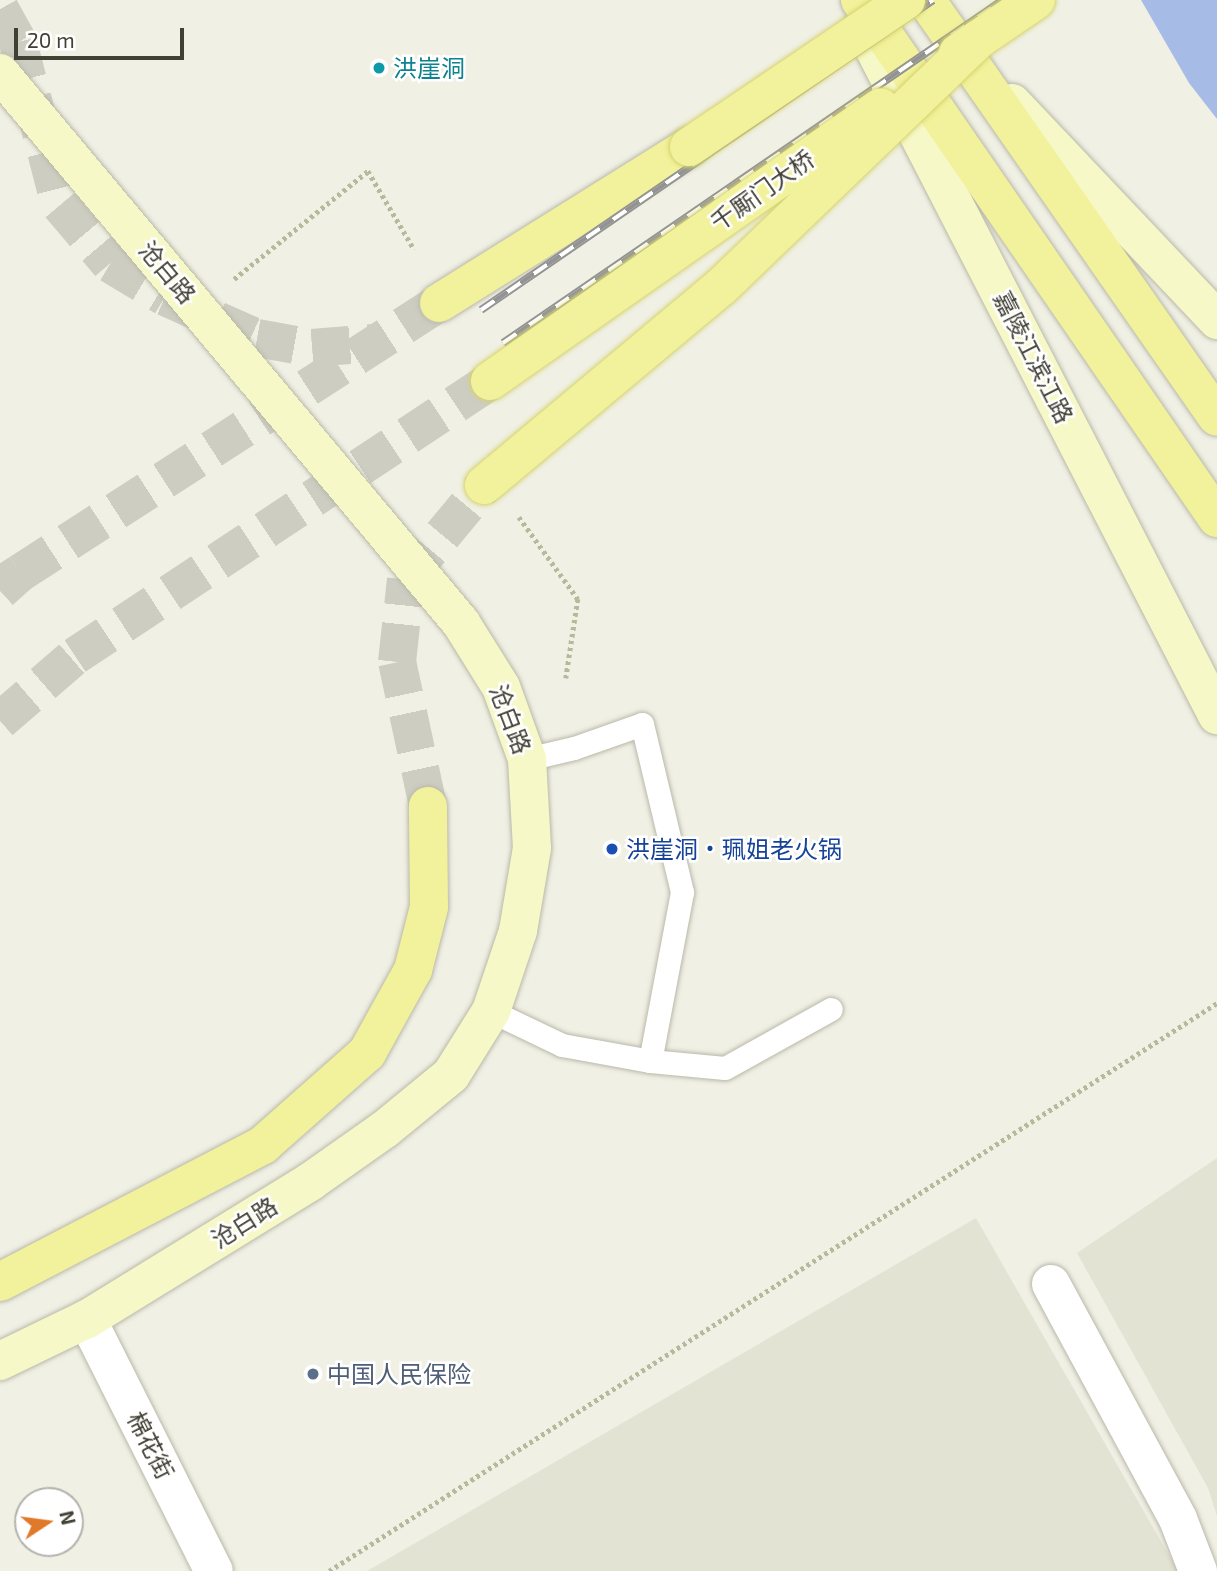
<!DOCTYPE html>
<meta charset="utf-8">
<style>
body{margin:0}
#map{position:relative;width:1217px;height:1571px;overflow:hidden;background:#f0f0e5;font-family:"Exo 2","Noto Sans SC",sans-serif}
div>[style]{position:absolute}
.residential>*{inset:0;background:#e3e3d3}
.water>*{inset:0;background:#a7bbe7}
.secondary-tunnel>*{height:38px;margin-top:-19px;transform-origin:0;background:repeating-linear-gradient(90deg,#cdcdc2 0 38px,transparent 0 57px)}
.primary-tunnel>*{height:38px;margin-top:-19px;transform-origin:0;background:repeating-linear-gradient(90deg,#cdcdc2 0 38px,transparent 0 57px)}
.path>*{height:4.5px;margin-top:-2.25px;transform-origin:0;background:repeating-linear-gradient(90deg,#bab89b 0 3.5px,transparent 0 7px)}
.roads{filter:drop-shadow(0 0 2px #bab9a9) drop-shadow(0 0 2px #bab9a9)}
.service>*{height:23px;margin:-11.5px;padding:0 11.5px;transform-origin:11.5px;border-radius:11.5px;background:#fff}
.minor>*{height:38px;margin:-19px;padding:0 19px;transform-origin:19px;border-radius:19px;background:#fff}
.tertiary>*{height:38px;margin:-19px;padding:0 19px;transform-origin:19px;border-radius:19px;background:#fff}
.secondary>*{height:38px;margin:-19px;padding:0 19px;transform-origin:19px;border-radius:19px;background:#f6f8c7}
.primary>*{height:38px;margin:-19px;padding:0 19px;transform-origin:19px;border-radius:19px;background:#f2f29c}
.rail>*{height:8px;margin-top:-4px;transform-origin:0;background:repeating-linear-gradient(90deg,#fff 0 16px,#939393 0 32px);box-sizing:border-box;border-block:2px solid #939393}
.bridges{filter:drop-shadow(0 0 2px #d5d36e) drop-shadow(0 0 2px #d5d36e)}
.primary-bridge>*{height:38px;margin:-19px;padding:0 19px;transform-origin:19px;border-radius:19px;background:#f2f29c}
.dots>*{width:19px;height:19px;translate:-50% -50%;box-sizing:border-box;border:4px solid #fff;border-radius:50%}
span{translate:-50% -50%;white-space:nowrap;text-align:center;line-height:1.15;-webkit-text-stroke:5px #fff;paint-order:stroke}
.culture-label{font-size:24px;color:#0d838f}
.left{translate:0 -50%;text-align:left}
.street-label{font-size:24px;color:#424035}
.transit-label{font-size:24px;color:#164399}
.service-label{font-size:24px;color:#4e5e75}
.north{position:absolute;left:14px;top:1487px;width:70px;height:70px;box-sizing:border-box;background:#fff;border:2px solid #b3b3ae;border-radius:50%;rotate:77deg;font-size:19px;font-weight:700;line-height:28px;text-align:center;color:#424035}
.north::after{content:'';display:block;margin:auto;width:24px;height:32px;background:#e1792b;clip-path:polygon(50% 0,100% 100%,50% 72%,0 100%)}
.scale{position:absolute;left:14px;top:28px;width:170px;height:32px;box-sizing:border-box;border:4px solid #424035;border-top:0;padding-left:9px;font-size:21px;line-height:24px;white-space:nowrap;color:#424035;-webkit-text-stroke:5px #fff;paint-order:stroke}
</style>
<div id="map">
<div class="residential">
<i style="clip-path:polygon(1217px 1158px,1217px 1516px,1208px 1488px,1077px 1253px)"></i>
<i style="clip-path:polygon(976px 1218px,1178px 1571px,367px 1571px)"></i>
</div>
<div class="water">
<i style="clip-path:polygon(1141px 0,1217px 0,1217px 119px,1189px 83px)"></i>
</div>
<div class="secondary-tunnel">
<i style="left:0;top:586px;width:24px;rotate:-33deg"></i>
</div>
<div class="primary-tunnel">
<i style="left:0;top:9px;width:38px;rotate:61deg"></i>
<i style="left:18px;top:42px;width:168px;rotate:75.6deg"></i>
<i style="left:60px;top:205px;width:77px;rotate:49.7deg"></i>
<i style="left:110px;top:264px;width:64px;rotate:31deg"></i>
<i style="left:165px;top:297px;width:101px;rotate:24deg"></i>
<i style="left:257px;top:338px;width:56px;rotate:10.3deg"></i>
<i style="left:312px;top:348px;width:62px;rotate:-4.6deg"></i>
<i style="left:0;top:591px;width:27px;rotate:-42deg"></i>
<i style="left:20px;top:573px;width:498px;rotate:-32.8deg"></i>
<i style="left:0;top:721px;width:99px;rotate:-40.9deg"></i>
<i style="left:75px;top:656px;width:498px;rotate:-33.5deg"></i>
<i style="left:428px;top:806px;width:147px;rotate:-102.1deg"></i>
<i style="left:397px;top:662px;width:83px;rotate:-83.8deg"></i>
<i style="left:406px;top:579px;width:122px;rotate:-50.3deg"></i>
</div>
<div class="path">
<i style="left:234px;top:279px;width:172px;rotate:-38.9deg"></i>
<i style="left:368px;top:171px;width:91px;rotate:59.5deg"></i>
<i style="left:519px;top:517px;width:101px;rotate:54.3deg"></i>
<i style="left:578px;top:599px;width:80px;rotate:98.6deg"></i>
<i style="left:329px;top:1571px;width:1054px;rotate:-32.6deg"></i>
</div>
<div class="roads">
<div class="service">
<i style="left:527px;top:759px;width:48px;rotate:-13.2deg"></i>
<i style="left:574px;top:748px;width:72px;rotate:-19.4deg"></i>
<i style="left:642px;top:724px;width:173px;rotate:76.6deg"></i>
<i style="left:682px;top:892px;width:172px;rotate:100.7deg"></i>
<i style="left:491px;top:1011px;width:79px;rotate:25.6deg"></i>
<i style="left:562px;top:1045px;width:89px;rotate:10.3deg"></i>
<i style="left:650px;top:1061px;width:75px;rotate:5.3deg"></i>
<i style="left:725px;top:1068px;width:121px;rotate:-29.1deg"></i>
</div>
<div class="minor">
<i style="left:1051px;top:1284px;width:267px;rotate:61.6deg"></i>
<i style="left:1178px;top:1519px;width:56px;rotate:69deg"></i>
</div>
<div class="tertiary">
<i style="left:87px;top:1319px;width:282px;rotate:63.3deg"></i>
</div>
<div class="secondary">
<i style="left:863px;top:27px;width:774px;rotate:62.77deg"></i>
<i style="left:0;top:73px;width:718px;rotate:50.03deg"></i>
<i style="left:461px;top:623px;width:75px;rotate:58deg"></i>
<i style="left:501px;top:687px;width:77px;rotate:70.1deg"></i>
<i style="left:527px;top:759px;width:89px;rotate:86.8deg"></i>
<i style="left:532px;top:848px;width:84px;rotate:99.6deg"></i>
<i style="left:518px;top:931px;width:84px;rotate:108.6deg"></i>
<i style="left:491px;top:1011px;width:75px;rotate:122deg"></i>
<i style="left:451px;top:1075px;width:85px;rotate:140.7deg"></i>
<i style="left:385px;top:1129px;width:92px;rotate:144.8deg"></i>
<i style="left:310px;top:1182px;width:262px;rotate:148.4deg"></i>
<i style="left:87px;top:1319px;width:97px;rotate:154.2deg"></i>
<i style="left:1012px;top:103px;width:299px;rotate:46.6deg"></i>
</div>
<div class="primary">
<i style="left:860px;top:0;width:629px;rotate:55.43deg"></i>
<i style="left:926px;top:0;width:508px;rotate:55.09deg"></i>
<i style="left:439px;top:303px;width:295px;rotate:-32deg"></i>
<i style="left:0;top:1282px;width:297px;rotate:-27.5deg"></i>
<i style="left:263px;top:1145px;width:139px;rotate:-41.5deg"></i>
<i style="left:367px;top:1053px;width:95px;rotate:-61deg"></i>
<i style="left:413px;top:970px;width:65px;rotate:-75.7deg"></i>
<i style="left:429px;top:907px;width:101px;rotate:-90.6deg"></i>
</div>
</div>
<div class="rail">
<i style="left:481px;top:310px;width:548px;rotate:-34.44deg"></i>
<i style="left:503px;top:343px;width:606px;rotate:-34.45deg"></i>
</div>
<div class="bridges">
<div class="primary-bridge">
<i style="left:958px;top:53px;width:94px;rotate:-34.2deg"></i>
<i style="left:689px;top:147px;width:262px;rotate:-34.1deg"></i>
<i style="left:490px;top:381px;width:477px;rotate:-35deg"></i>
<i style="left:484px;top:485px;width:309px;rotate:-39.9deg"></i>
<i style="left:721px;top:287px;width:358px;rotate:-43.9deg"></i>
</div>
</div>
<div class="dots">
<i style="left:379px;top:68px;background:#0f9aa8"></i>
<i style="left:612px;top:849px;background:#1a4fb4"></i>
<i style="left:313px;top:1374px;background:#5c6f8a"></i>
</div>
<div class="culture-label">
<span class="left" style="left:393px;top:68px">洪崖洞</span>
</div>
<div class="street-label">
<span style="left:762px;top:190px;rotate:-35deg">千厮门大桥</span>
<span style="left:168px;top:272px;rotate:50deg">沧白路</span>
<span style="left:1034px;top:357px;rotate:63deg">嘉陵江滨江路</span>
<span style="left:511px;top:719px;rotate:69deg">沧白路</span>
<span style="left:244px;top:1222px;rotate:-32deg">沧白路</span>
<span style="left:151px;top:1445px;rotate:63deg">棉花街</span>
</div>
<div class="transit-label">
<span class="left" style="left:626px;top:849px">洪崖洞‧珮姐老火锅</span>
</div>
<div class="service-label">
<span class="left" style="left:327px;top:1374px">中国人民保险</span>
</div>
<div class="north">N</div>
<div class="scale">20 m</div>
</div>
